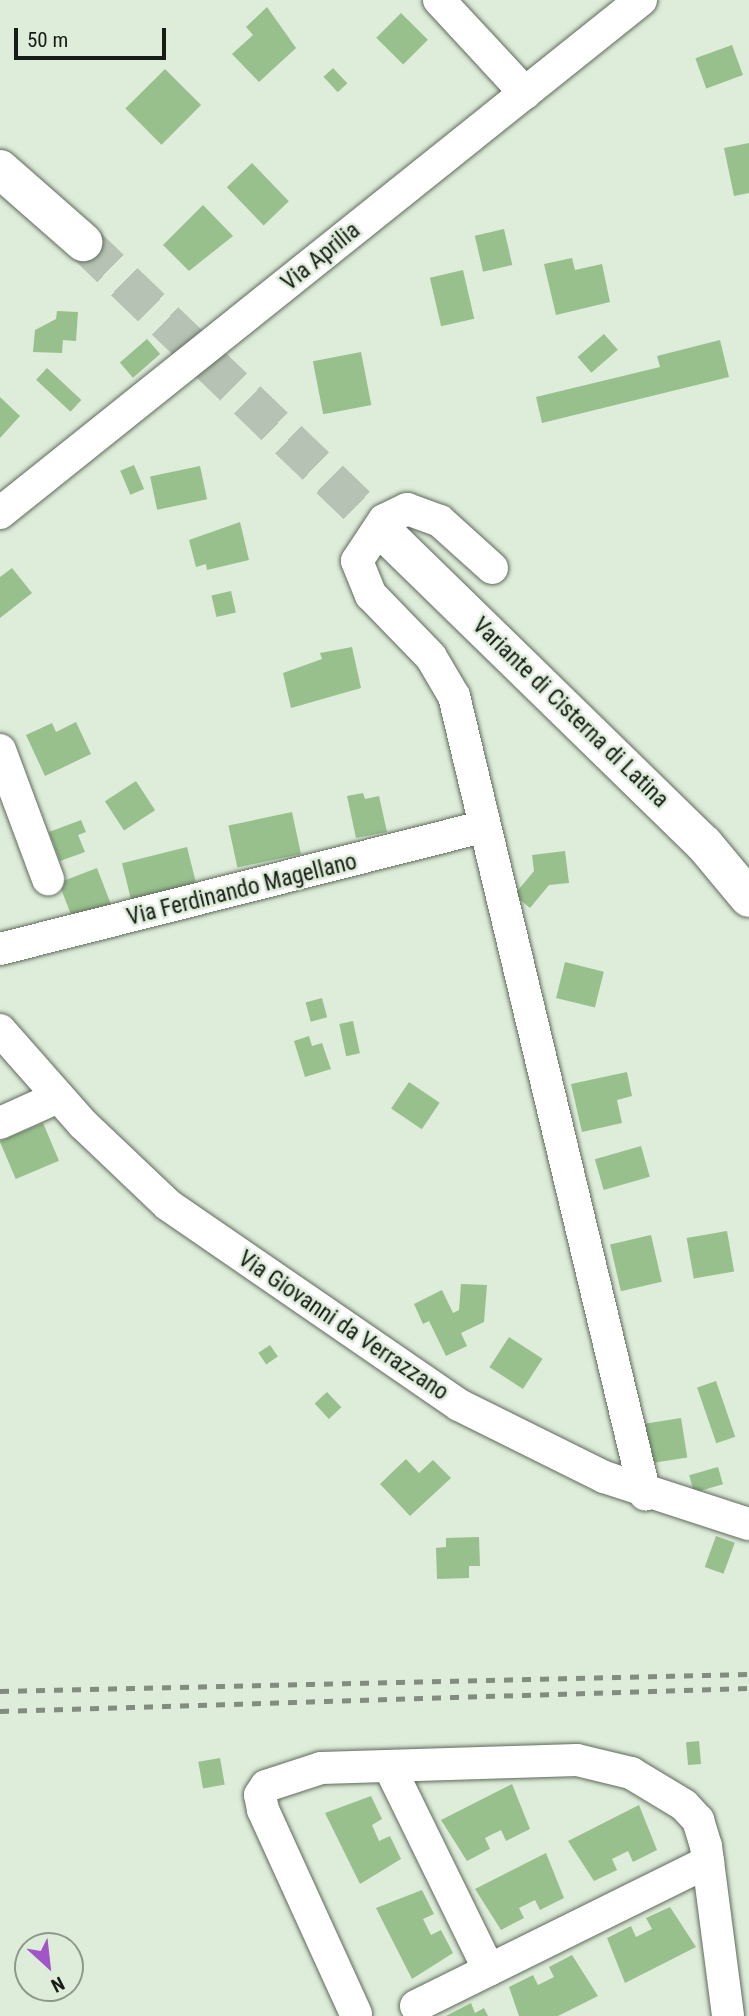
<!DOCTYPE html>
<style>
body{margin:0}
#map{position:relative;width:749px;height:2016px;overflow:hidden;background:#deecda;font-family:"Roboto Condensed",sans-serif}
div>[style]{position:absolute}
.building>*{inset:0;background:#98c08d;transform-origin:0 0}
.major-tunnel>*{height:38px;margin-top:-19px;transform-origin:0;background:repeating-linear-gradient(90deg,#b6c2b3 0 38px,transparent 0 57px)}
.roads{filter:drop-shadow(0 0 2px #5f6b5b) drop-shadow(0 0 2px #5f6b5b)}
.minor>*{height:32px;margin:-16px;padding:0 16px;transform-origin:16px;border-radius:16px;background:#fff}
.major>*{height:38px;margin:-19px;padding:0 19px;transform-origin:19px;border-radius:19px;background:#fff}
.rail>*{height:5px;margin-top:-2.5px;transform-origin:0;background:repeating-linear-gradient(90deg,#828c7f 0 9px,transparent 0 18px)}
span{translate:-50% -50%;white-space:nowrap;text-align:center;line-height:1.15;-webkit-text-stroke:5px #deecda;paint-order:stroke}
.street-label{font-size:23px;color:#171c16}
.north{position:absolute;left:14px;top:1932px;width:70px;height:70px;box-sizing:border-box;background:#deecda;border:2px solid #8e998c;border-radius:50%;rotate:153deg;font-size:19px;font-weight:700;line-height:28px;text-align:center;color:#171c16}
.north::after{content:'';display:block;margin:auto;width:24px;height:32px;background:#a255c6;clip-path:polygon(50% 0,100% 100%,50% 72%,0 100%)}
.scale{position:absolute;left:14px;top:28px;width:152px;height:32px;box-sizing:border-box;border:4px solid #171c16;border-top:0;padding-left:9px;font-size:21px;line-height:24px;white-space:nowrap;color:#171c16;-webkit-text-stroke:5px #deecda;paint-order:stroke}
</style>
<div id="map">
<div class="building">
<i style="clip-path:polygon(267px 7px,296px 48px,259px 82px,232px 54px,253px 35px,246px 27px)"></i>
<i style="left:401px;top:13px;width:38px;height:35px;rotate:45deg"></i>
<i style="left:732px;top:45px;width:32px;height:39px;rotate:70deg"></i>
<i style="left:333px;top:68px;width:21px;height:13px;rotate:47deg"></i>
<i style="left:165px;top:69px;width:51px;height:56px;rotate:45deg"></i>
<i style="clip-path:polygon(749px 143px,749px 193px,734px 196px,724px 148px)"></i>
<i style="left:252px;top:163px;width:53px;height:35px;rotate:46deg"></i>
<i style="clip-path:polygon(203px 205px,233px 236px,189px 271px,163px 245px)"></i>
<i style="left:504px;top:229px;width:37px;height:30px;rotate:77deg"></i>
<i style="clip-path:polygon(572px 258px,575px 270px,602px 264px,610px 302px,556px 315px,544px 264px)"></i>
<i style="left:463px;top:270px;width:50px;height:34px;rotate:77deg"></i>
<i style="clip-path:polygon(57px 311px,78px 312px,76px 341px,63px 340px,62px 353px,33px 352px,35px 330px,56px 319px)"></i>
<i style="left:604px;top:334px;width:21px;height:35px;rotate:49deg"></i>
<i style="left:147px;top:339px;width:20px;height:36px;rotate:49deg"></i>
<i style="clip-path:polygon(720px 340px,729px 377px,542px 423px,536px 397px,660px 367px,657px 356px)"></i>
<i style="left:361px;top:352px;width:54px;height:49px;rotate:79deg"></i>
<i style="left:47px;top:368px;width:47px;height:16px;rotate:43deg"></i>
<i style="clip-path:polygon(0 397px,20px 416px,0 438px)"></i>
<i style="left:134px;top:465px;width:26px;height:15px;rotate:67deg"></i>
<i style="left:200px;top:466px;width:34px;height:51px;rotate:78deg"></i>
<i style="clip-path:polygon(240px 522px,249px 560px,207px 570px,206px 564px,196px 567px,189px 540px)"></i>
<i style="clip-path:polygon(12px 568px,32px 593px,0 618px,0 577px)"></i>
<i style="left:231px;top:591px;width:22px;height:20px;rotate:77deg"></i>
<i style="clip-path:polygon(352px 647px,361px 688px,291px 708px,283px 673px,322px 659px,320px 653px)"></i>
<i style="clip-path:polygon(76px 722px,91px 754px,45px 776px,26px 735px,52px 723px,56px 732px)"></i>
<i style="left:136px;top:781px;width:35px;height:37px;rotate:57deg"></i>
<i style="clip-path:polygon(363px 793px,365px 799px,379px 796px,387px 832px,356px 838px,347px 796px)"></i>
<i style="left:292px;top:812px;width:43px;height:65px;rotate:78deg"></i>
<i style="clip-path:polygon(81px 820px,86px 832px,78px 835px,85px 852px,60px 861px,49px 832px)"></i>
<i style="left:187px;top:847px;width:42px;height:67px;rotate:76deg"></i>
<i style="clip-path:polygon(565px 851px,569px 883px,549px 885px,530px 908px,514px 895px,534px 871px,532px 855px)"></i>
<i style="left:97px;top:868px;width:43px;height:41px;rotate:69deg"></i>
<i style="left:565px;top:962px;width:40px;height:37px;rotate:14deg"></i>
<i style="left:322px;top:998px;width:20px;height:17px;rotate:75deg"></i>
<i style="left:353px;top:1021px;width:33px;height:14px;rotate:78deg"></i>
<i style="clip-path:polygon(309px 1036px,312px 1046px,322px 1043px,331px 1069px,305px 1077px,294px 1041px)"></i>
<i style="clip-path:polygon(627px 1072px,632px 1096px,617px 1100px,622px 1123px,582px 1132px,571px 1084px)"></i>
<i style="left:409px;top:1082px;width:37px;height:32px;rotate:34deg"></i>
<i style="left:43px;top:1123px;width:41px;height:47px;rotate:67deg"></i>
<i style="left:641px;top:1146px;width:32px;height:48px;rotate:74deg"></i>
<i style="left:727px;top:1231px;width:41px;height:41px;rotate:80deg"></i>
<i style="left:651px;top:1235px;width:48px;height:42px;rotate:77deg"></i>
<i style="clip-path:polygon(461px 1284px,487px 1285px,484px 1322px,461px 1333px,467px 1346px,446px 1356px,429px 1321px,423px 1324px,414px 1304px,442px 1290px,453px 1313px,459px 1310px)"></i>
<i style="left:509px;top:1337px;width:40px;height:36px;rotate:33deg"></i>
<i style="left:270px;top:1345px;width:14px;height:14px;rotate:56deg"></i>
<i style="left:716px;top:1381px;width:59px;height:20px;rotate:71deg"></i>
<i style="left:327px;top:1392px;width:21px;height:17px;rotate:47deg"></i>
<i style="left:681px;top:1418px;width:40px;height:40px;rotate:81deg"></i>
<i style="clip-path:polygon(406px 1459px,419px 1473px,433px 1460px,451px 1478px,410px 1516px,380px 1484px)"></i>
<i style="left:718px;top:1467px;width:18px;height:30px;rotate:74deg"></i>
<i style="left:716px;top:1536px;width:20px;height:33px;rotate:20deg"></i>
<i style="clip-path:polygon(479px 1537px,480px 1566px,469px 1566px,469px 1578px,437px 1579px,436px 1548px,446px 1547px,446px 1538px)"></i>
<i style="left:699px;top:1741px;width:23px;height:13px;rotate:85deg"></i>
<i style="left:220px;top:1758px;width:27px;height:22px;rotate:80deg"></i>
<i style="clip-path:polygon(512px 1784px,530px 1829px,506px 1841px,501px 1830px,485px 1838px,490px 1849px,467px 1861px,441px 1820px)"></i>
<i style="clip-path:polygon(371px 1796px,382px 1819px,372px 1825px,379px 1841px,390px 1836px,401px 1859px,360px 1884px,325px 1813px)"></i>
<i style="clip-path:polygon(639px 1805px,657px 1850px,633px 1862px,628px 1851px,612px 1859px,617px 1870px,594px 1881px,568px 1841px)"></i>
<i style="clip-path:polygon(546px 1853px,564px 1898px,540px 1910px,535px 1900px,519px 1908px,524px 1918px,501px 1930px,475px 1889px)"></i>
<i style="clip-path:polygon(422px 1890px,434px 1914px,423px 1919px,431px 1935px,441px 1930px,453px 1953px,412px 1979px,376px 1908px)"></i>
<i style="clip-path:polygon(670px 1907px,696px 1947px,625px 1983px,607px 1938px,631px 1926px,636px 1937px,652px 1929px,646px 1918px)"></i>
<i style="clip-path:polygon(572px 1955px,598px 1996px,558px 2016px,519px 2016px,509px 1987px,533px 1975px,538px 1985px,554px 1977px,549px 1967px)"></i>
<i style="clip-path:polygon(471px 2003px,475px 2013px,484px 2008px,488px 2016px,446px 2016px)"></i>
</div>
<div class="major-tunnel">
<i style="left:83px;top:242px;width:419px;rotate:43.9deg"></i>
</div>
<div class="roads">
<div class="minor">
<i style="left:439px;top:0;width:127px;rotate:47.2deg"></i>
<i style="left:0;top:513px;width:821px;rotate:-38.67deg"></i>
<i style="left:492px;top:568px;width:70px;rotate:-137.9deg"></i>
<i style="left:440px;top:521px;width:35px;rotate:-160deg"></i>
<i style="left:407px;top:509px;width:25px;rotate:154deg"></i>
<i style="left:384px;top:520px;width:49px;rotate:123.4deg"></i>
<i style="left:357px;top:561px;width:37px;rotate:68deg"></i>
<i style="left:371px;top:595px;width:86px;rotate:45.9deg"></i>
<i style="left:431px;top:657px;width:45px;rotate:59.5deg"></i>
<i style="left:454px;top:696px;width:821px;rotate:76.54deg"></i>
<i style="left:0;top:750px;width:138px;rotate:69.6deg"></i>
<i style="left:0;top:949px;width:498px;rotate:-14.2deg"></i>
<i style="left:0;top:1030px;width:125px;rotate:48.6deg"></i>
<i style="left:83px;top:1124px;width:117px;rotate:43.6deg"></i>
<i style="left:168px;top:1205px;width:353px;rotate:34.5deg"></i>
<i style="left:459px;top:1405px;width:162px;rotate:26.4deg"></i>
<i style="left:604px;top:1477px;width:152px;rotate:18deg"></i>
<i style="left:0;top:1123px;width:64px;rotate:-24.1deg"></i>
<i style="left:389px;top:1766px;width:227px;rotate:63.9deg"></i>
<i style="left:416px;top:2006px;width:326px;rotate:-26.3deg"></i>
<i style="left:356px;top:2014px;width:224px;rotate:-114.5deg"></i>
<i style="left:263px;top:1810px;width:15px;rotate:-101deg"></i>
<i style="left:260px;top:1795px;width:11px;rotate:-56deg"></i>
<i style="left:266px;top:1786px;width:58px;rotate:-18.1deg"></i>
<i style="left:321px;top:1768px;width:256px;rotate:-1.8deg"></i>
<i style="left:577px;top:1760px;width:56px;rotate:13.5deg"></i>
<i style="left:631px;top:1773px;width:62px;rotate:31.1deg"></i>
<i style="left:684px;top:1805px;width:21px;rotate:47deg"></i>
<i style="left:698px;top:1820px;width:27px;rotate:73deg"></i>
<i style="left:706px;top:1846px;width:171px;rotate:82.6deg"></i>
</div>
<div class="major">
<i style="left:0;top:169px;width:111px;rotate:41.3deg"></i>
<i style="left:385px;top:533px;width:446px;rotate:44.3deg"></i>
<i style="left:704px;top:844px;width:70px;rotate:50.2deg"></i>
</div>
</div>
<div class="rail">
<i style="left:0;top:1691px;width:749px;rotate:-1.3deg"></i>
<i style="left:0;top:1711px;width:749px;rotate:-1.76deg"></i>
</div>
<div class="street-label">
<span style="left:321px;top:257px;rotate:-39deg">Via Aprilia</span>
<span style="left:570px;top:713px;rotate:44deg">Variante di Cisterna di Latina</span>
<span style="left:242px;top:890px;rotate:-14deg">Via Ferdinando Magellano</span>
<span style="left:343px;top:1326px;rotate:34deg">Via Giovanni da Verrazzano</span>
</div>
<div class="north">N</div>
<div class="scale">50 m</div>
</div>
